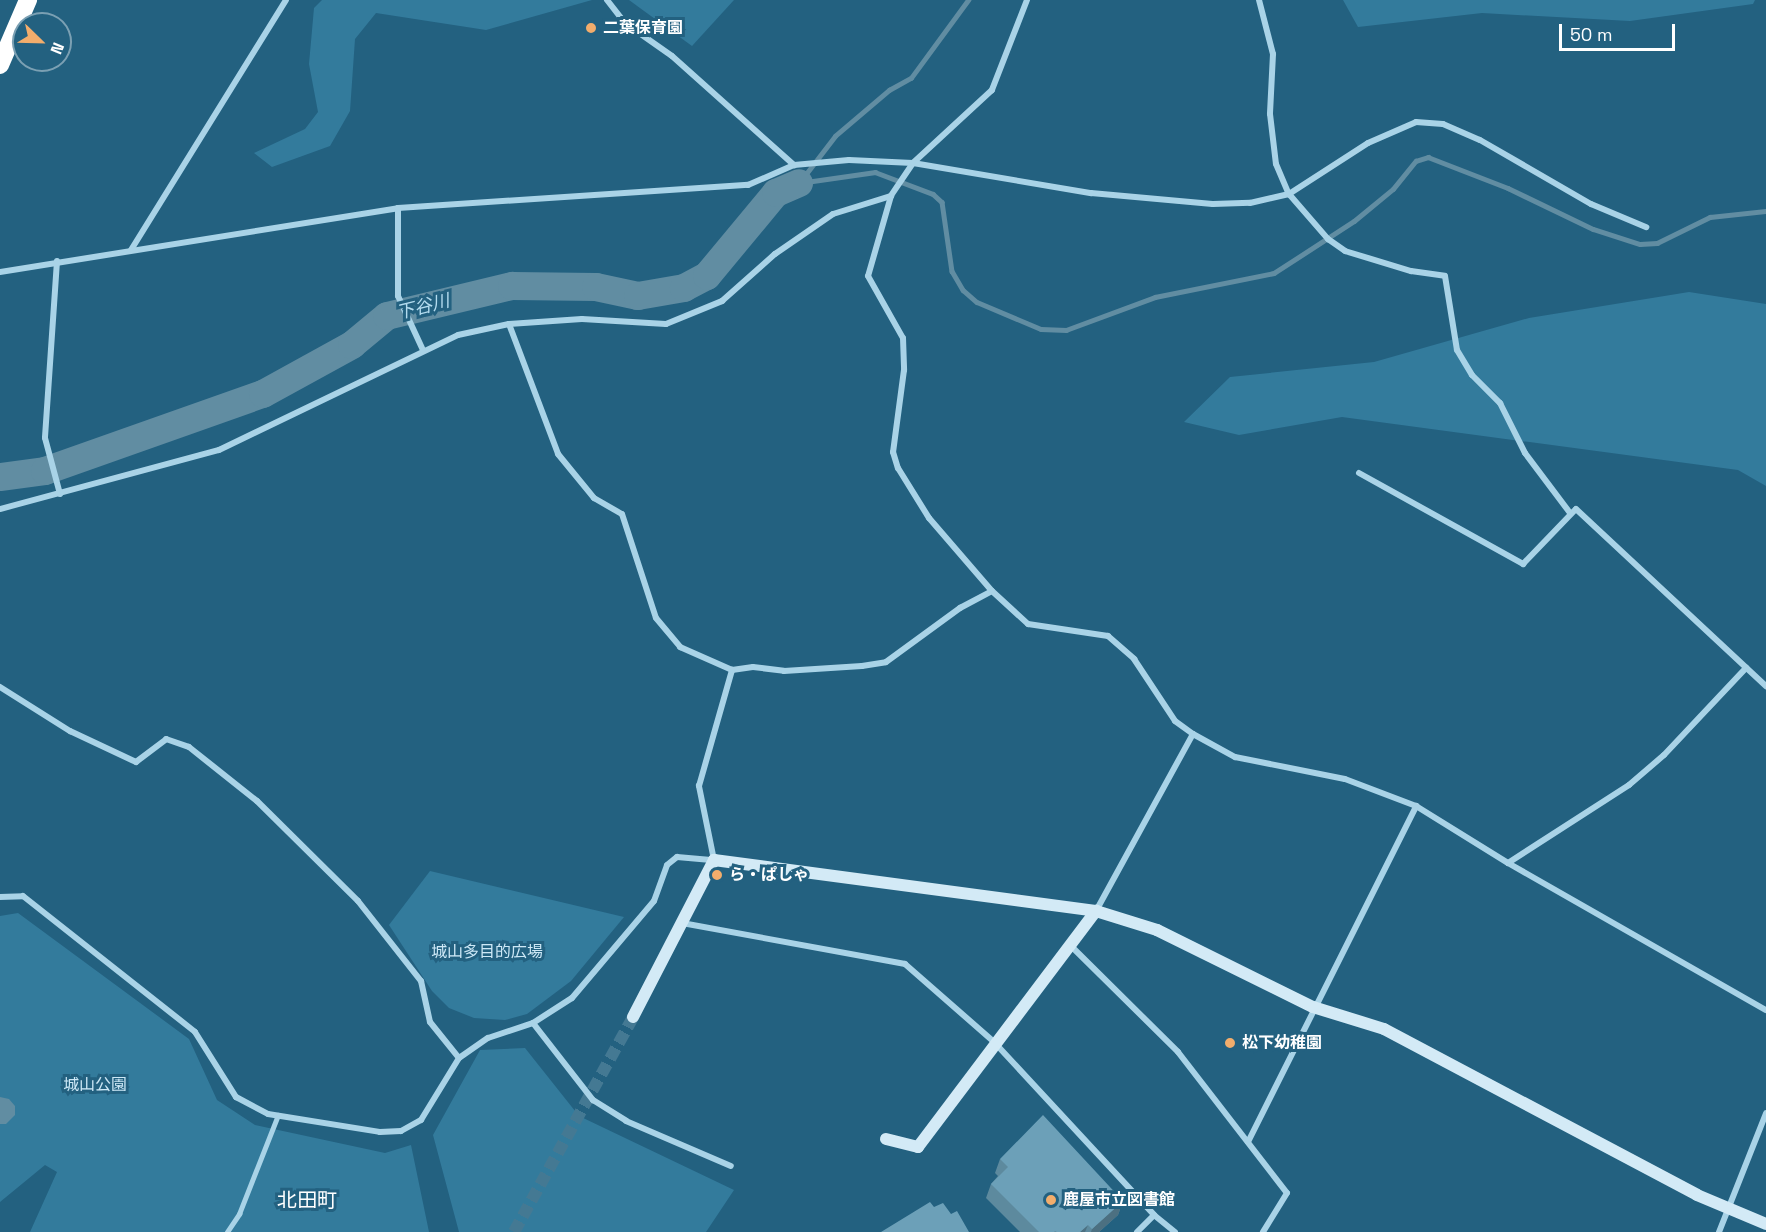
<!DOCTYPE html>
<meta charset="utf-8">
<style>
body{margin:0}
#map{position:relative;width:1766px;height:1232px;overflow:hidden;background:#236180;font-family:"Space Grotesk","Noto Sans JP",sans-serif}
div>[style]{position:absolute}
.green>*{inset:0;background:#337b9c}
.water>*{inset:0;background:#618da2}
.stream>*{height:4.5px;margin:-2.25px;padding:0 2.25px;transform-origin:2.25px;border-radius:2.25px;background:#618da2}
.river>*{height:28px;margin:-14px;padding:0 14px;transform-origin:14px;border-radius:14px;background:#618da2}
.secondary-tunnel>*{height:12px;margin-top:-6px;transform-origin:0;background:repeating-linear-gradient(90deg,#447993 0 12px,transparent 0 18px)}
.lane>*{height:4.5px;margin:-2.25px;padding:0 2.25px;transform-origin:2.25px;border-radius:2.25px;background:#a9d3e7}
.street>*{height:6px;margin:-3px;padding:0 3px;transform-origin:3px;border-radius:3px;background:#a9d3e7}
.secondary>*{height:12px;margin:-6px;padding:0 6px;transform-origin:6px;border-radius:6px;background:#d3eaf6}
.highway>*{height:18px;margin:-9px;padding:0 9px;transform-origin:9px;border-radius:9px;background:#fff}
.wall>*{inset:0;background:#5d8a9e}
.shaded-wall>*{inset:0;background:#4c7081}
.building>*{inset:0;background:#6ca0b8}
.dots>*{width:16px;height:16px;translate:-50% -50%;box-sizing:border-box;border:3px solid #236180;border-radius:50%}
span{translate:-50% -50%;white-space:nowrap;text-align:center;line-height:1.15;-webkit-text-stroke:6px #236180;paint-order:stroke}
.poi-label{font-size:16px;color:#fff;font-weight:700}
.left{translate:0 -50%;text-align:left}
.park-label{font-size:16px;color:#cde8f6}
.water-label{font-size:18px;color:#b4dcef;font-style:italic}
.quarter-label{font-size:20px;color:#fff}
.north{position:absolute;left:12px;top:12px;width:60px;height:60px;box-sizing:border-box;background:#236180;border:2px solid #7ba0b3;border-radius:50%;rotate:113deg;font-size:16px;font-weight:700;line-height:24px;text-align:center;color:#fff}
.north::after{content:'';display:block;margin:auto;width:21px;height:27px;background:#f2ad6c;clip-path:polygon(50% 0,100% 100%,50% 72%,0 100%)}
.scale{position:absolute;left:1559px;top:24px;width:116px;height:27px;box-sizing:border-box;border:3px solid #fff;border-top:0;padding-left:8px;font-size:18px;line-height:21px;white-space:nowrap;color:#fff;-webkit-text-stroke:4px #236180;paint-order:stroke}
</style>
<div id="map">
<div class="green">
<i style="clip-path:polygon(322px 0,592px 0,486px 30px,376px 13px,355px 39px,350px 111px,330px 146px,272px 167px,254px 153px,305px 129px,318px 112px,309px 64px,314px 8px)"></i>
<i style="clip-path:polygon(629px 0,734px 0,692px 46px)"></i>
<i style="clip-path:polygon(1343px 0,1755px 0,1753px 4px,1630px 21px,1482px 13px,1358px 27px)"></i>
<i style="clip-path:polygon(1689px 292px,1766px 304px,1766px 486px,1738px 470px,1342px 417px,1239px 435px,1184px 422px,1230px 377px,1374px 362px,1529px 318px)"></i>
<i style="clip-path:polygon(430px 871px,624px 917px,571px 981px,527px 1014px,505px 1020px,474px 1018px,449px 1008px,432px 991px,389px 925px)"></i>
<i style="clip-path:polygon(18px 913px,189px 1039px,217px 1100px,255px 1125px,385px 1153px,411px 1145px,429px 1232px,30px 1232px,57px 1172px,45px 1165px,0 1202px,0 916px)"></i>
<i style="clip-path:polygon(525px 1048px,579px 1116px,734px 1190px,706px 1232px,459px 1232px,433px 1135px,480px 1050px)"></i>
</div>
<div class="water">
<i style="clip-path:polygon(0 1097px,9px 1099px,15px 1106px,15px 1115px,6px 1124px,0 1124px)"></i>
</div>
<div class="stream">
<i style="left:799px;top:183px;width:77px;rotate:-8.2deg"></i>
<i style="left:875px;top:172px;width:62px;rotate:20.8deg"></i>
<i style="left:933px;top:194px;width:12px;rotate:42deg"></i>
<i style="left:942px;top:202px;width:70px;rotate:81.8deg"></i>
<i style="left:952px;top:271px;width:22px;rotate:60deg"></i>
<i style="left:963px;top:290px;width:18px;rotate:41deg"></i>
<i style="left:977px;top:302px;width:69px;rotate:22.9deg"></i>
<i style="left:1041px;top:329px;width:25px;rotate:2deg"></i>
<i style="left:1066px;top:330px;width:95px;rotate:-20.3deg"></i>
<i style="left:1155px;top:297px;width:121px;rotate:-11.4deg"></i>
<i style="left:1274px;top:273px;width:95px;rotate:-33deg"></i>
<i style="left:1354px;top:221px;width:50px;rotate:-39.4deg"></i>
<i style="left:1393px;top:189px;width:36px;rotate:-51deg"></i>
<i style="left:1416px;top:161px;width:13px;rotate:-18deg"></i>
<i style="left:1428px;top:157px;width:86px;rotate:21.2deg"></i>
<i style="left:1508px;top:188px;width:94px;rotate:25.8deg"></i>
<i style="left:1593px;top:229px;width:49px;rotate:17.7deg"></i>
<i style="left:1640px;top:244px;width:17px;rotate:-3deg"></i>
<i style="left:1657px;top:243px;width:59px;rotate:-26.1deg"></i>
<i style="left:1710px;top:217px;width:56px;rotate:-6.1deg"></i>
<i style="left:799px;top:183px;width:59px;rotate:-52.5deg"></i>
<i style="left:835px;top:136px;width:71px;rotate:-40.4deg"></i>
<i style="left:889px;top:90px;width:25px;rotate:-29deg"></i>
<i style="left:911px;top:78px;width:97px;rotate:-53.8deg"></i>
</div>
<div class="river">
<i style="left:0;top:477px;width:45px;rotate:-7.6deg"></i>
<i style="left:45px;top:471px;width:231px;rotate:-19.5deg"></i>
<i style="left:263px;top:394px;width:102px;rotate:-28.8deg"></i>
<i style="left:352px;top:345px;width:45px;rotate:-39.6deg"></i>
<i style="left:387px;top:316px;width:129px;rotate:-13.5deg"></i>
<i style="left:512px;top:286px;width:84px;rotate:0.7deg"></i>
<i style="left:596px;top:287px;width:43px;rotate:12.1deg"></i>
<i style="left:638px;top:296px;width:47px;rotate:-9.9deg"></i>
<i style="left:684px;top:288px;width:26px;rotate:-28deg"></i>
<i style="left:707px;top:276px;width:108px;rotate:-50.3deg"></i>
<i style="left:776px;top:193px;width:25px;rotate:-23deg"></i>
</div>
<div class="secondary-tunnel">
<i style="left:514px;top:1232px;width:246px;rotate:-61deg"></i>
</div>
<div class="lane">
<i style="left:227px;top:1232px;width:22px;rotate:-56deg"></i>
<i style="left:239px;top:1214px;width:106px;rotate:-68.5deg"></i>
</div>
<div class="street">
<i style="left:607px;top:0;width:29px;rotate:52deg"></i>
<i style="left:625px;top:23px;width:57px;rotate:35.1deg"></i>
<i style="left:672px;top:56px;width:164px;rotate:41.8deg"></i>
<i style="left:1027px;top:0;width:97px;rotate:111.3deg"></i>
<i style="left:992px;top:90px;width:108px;rotate:137.3deg"></i>
<i style="left:913px;top:163px;width:40px;rotate:124deg"></i>
<i style="left:891px;top:196px;width:83px;rotate:106deg"></i>
<i style="left:868px;top:276px;width:71px;rotate:60.6deg"></i>
<i style="left:903px;top:338px;width:32px;rotate:88deg"></i>
<i style="left:904px;top:370px;width:83px;rotate:97.6deg"></i>
<i style="left:893px;top:452px;width:17px;rotate:73deg"></i>
<i style="left:898px;top:468px;width:59px;rotate:58.2deg"></i>
<i style="left:929px;top:518px;width:96px;rotate:49.2deg"></i>
<i style="left:992px;top:591px;width:49px;rotate:42.5deg"></i>
<i style="left:1028px;top:624px;width:81px;rotate:8.5deg"></i>
<i style="left:1108px;top:636px;width:35px;rotate:41deg"></i>
<i style="left:1134px;top:659px;width:74px;rotate:56.5deg"></i>
<i style="left:1175px;top:721px;width:22px;rotate:36deg"></i>
<i style="left:1193px;top:734px;width:48px;rotate:28.7deg"></i>
<i style="left:1235px;top:757px;width:112px;rotate:11.3deg"></i>
<i style="left:1345px;top:779px;width:76px;rotate:20.8deg"></i>
<i style="left:1416px;top:806px;width:108px;rotate:31.8deg"></i>
<i style="left:1508px;top:863px;width:297px;rotate:29.7deg"></i>
<i style="left:1259px;top:0;width:56px;rotate:75.5deg"></i>
<i style="left:1273px;top:54px;width:60px;rotate:92.9deg"></i>
<i style="left:1270px;top:114px;width:50px;rotate:83.2deg"></i>
<i style="left:1276px;top:164px;width:33px;rotate:67deg"></i>
<i style="left:1289px;top:194px;width:60px;rotate:49.1deg"></i>
<i style="left:1328px;top:239px;width:21px;rotate:35deg"></i>
<i style="left:1345px;top:251px;width:69px;rotate:16.9deg"></i>
<i style="left:1411px;top:271px;width:34px;rotate:8deg"></i>
<i style="left:1445px;top:276px;width:75px;rotate:80.8deg"></i>
<i style="left:1457px;top:350px;width:29px;rotate:59deg"></i>
<i style="left:1472px;top:375px;width:40px;rotate:45deg"></i>
<i style="left:1500px;top:403px;width:56px;rotate:63.4deg"></i>
<i style="left:1525px;top:453px;width:75px;rotate:53.1deg"></i>
<i style="left:398px;top:208px;width:88px;rotate:90deg"></i>
<i style="left:398px;top:296px;width:60px;rotate:65.2deg"></i>
<i style="left:131px;top:250px;width:294px;rotate:-58.2deg"></i>
<i style="left:57px;top:261px;width:177px;rotate:93.9deg"></i>
<i style="left:45px;top:438px;width:58px;rotate:75deg"></i>
<i style="left:0;top:272px;width:403px;rotate:-9.1deg"></i>
<i style="left:398px;top:208px;width:351px;rotate:-3.8deg"></i>
<i style="left:748px;top:185px;width:50px;rotate:-23.5deg"></i>
<i style="left:794px;top:165px;width:55px;rotate:-5.2deg"></i>
<i style="left:849px;top:160px;width:64px;rotate:2.7deg"></i>
<i style="left:913px;top:163px;width:181px;rotate:9.6deg"></i>
<i style="left:1091px;top:193px;width:122px;rotate:5.2deg"></i>
<i style="left:1213px;top:204px;width:37px;rotate:-2deg"></i>
<i style="left:1250px;top:203px;width:40px;rotate:-13deg"></i>
<i style="left:1289px;top:194px;width:94px;rotate:-32.8deg"></i>
<i style="left:1368px;top:143px;width:52px;rotate:-23.6deg"></i>
<i style="left:1416px;top:122px;width:27px;rotate:4deg"></i>
<i style="left:1443px;top:124px;width:40px;rotate:23.4deg"></i>
<i style="left:1480px;top:140px;width:128px;rotate:30deg"></i>
<i style="left:1591px;top:204px;width:60px;rotate:22.7deg"></i>
<i style="left:509px;top:324px;width:139px;rotate:69.3deg"></i>
<i style="left:558px;top:454px;width:57px;rotate:50.7deg"></i>
<i style="left:594px;top:498px;width:32px;rotate:30deg"></i>
<i style="left:622px;top:514px;width:109px;rotate:71.9deg"></i>
<i style="left:656px;top:618px;width:38px;rotate:50deg"></i>
<i style="left:680px;top:647px;width:57px;rotate:23.9deg"></i>
<i style="left:732px;top:670px;width:21px;rotate:-8deg"></i>
<i style="left:753px;top:667px;width:31px;rotate:7deg"></i>
<i style="left:784px;top:671px;width:78px;rotate:-3.7deg"></i>
<i style="left:862px;top:666px;width:24px;rotate:-9deg"></i>
<i style="left:886px;top:662px;width:92px;rotate:-36.1deg"></i>
<i style="left:960px;top:608px;width:36px;rotate:-28deg"></i>
<i style="left:1359px;top:473px;width:188px;rotate:29deg"></i>
<i style="left:1523px;top:564px;width:76px;rotate:-46.1deg"></i>
<i style="left:1576px;top:509px;width:260px;rotate:43deg"></i>
<i style="left:0;top:509px;width:227px;rotate:-15.1deg"></i>
<i style="left:219px;top:450px;width:265px;rotate:-25.7deg"></i>
<i style="left:458px;top:335px;width:52px;rotate:-12.2deg"></i>
<i style="left:509px;top:324px;width:73px;rotate:-3.9deg"></i>
<i style="left:582px;top:319px;width:84px;rotate:3.4deg"></i>
<i style="left:666px;top:324px;width:61px;rotate:-22.3deg"></i>
<i style="left:722px;top:301px;width:71px;rotate:-41.6deg"></i>
<i style="left:775px;top:254px;width:70px;rotate:-34.6deg"></i>
<i style="left:833px;top:214px;width:61px;rotate:-17.2deg"></i>
<i style="left:0;top:687px;width:83px;rotate:32.2deg"></i>
<i style="left:70px;top:731px;width:73px;rotate:25.2deg"></i>
<i style="left:136px;top:762px;width:38px;rotate:-37deg"></i>
<i style="left:166px;top:739px;width:24px;rotate:19deg"></i>
<i style="left:189px;top:747px;width:87px;rotate:38.5deg"></i>
<i style="left:257px;top:801px;width:142px;rotate:44.7deg"></i>
<i style="left:358px;top:901px;width:102px;rotate:51.8deg"></i>
<i style="left:421px;top:981px;width:42px;rotate:77.6deg"></i>
<i style="left:430px;top:1022px;width:46px;rotate:51.1deg"></i>
<i style="left:1508px;top:863px;width:144px;rotate:-32.8deg"></i>
<i style="left:1629px;top:785px;width:46px;rotate:-40.6deg"></i>
<i style="left:1664px;top:755px;width:120px;rotate:-46.7deg"></i>
<i style="left:0;top:897px;width:23px;rotate:-2deg"></i>
<i style="left:23px;top:896px;width:219px;rotate:38.3deg"></i>
<i style="left:195px;top:1032px;width:77px;rotate:57.8deg"></i>
<i style="left:236px;top:1097px;width:36px;rotate:28deg"></i>
<i style="left:268px;top:1114px;width:113px;rotate:9.1deg"></i>
<i style="left:380px;top:1132px;width:21px;rotate:-3deg"></i>
<i style="left:401px;top:1131px;width:23px;rotate:-29deg"></i>
<i style="left:421px;top:1120px;width:73px;rotate:-58.5deg"></i>
<i style="left:459px;top:1058px;width:35px;rotate:-35deg"></i>
<i style="left:488px;top:1038px;width:47px;rotate:-18.4deg"></i>
<i style="left:533px;top:1023px;width:46px;rotate:-32.7deg"></i>
<i style="left:572px;top:998px;width:127px;rotate:-49.8deg"></i>
<i style="left:654px;top:901px;width:38px;rotate:-70deg"></i>
<i style="left:667px;top:865px;width:13px;rotate:-39deg"></i>
<i style="left:677px;top:857px;width:37px;rotate:5deg"></i>
<i style="left:714px;top:860px;width:76px;rotate:-101.5deg"></i>
<i style="left:699px;top:786px;width:121px;rotate:-74.1deg"></i>
<i style="left:1096px;top:911px;width:202px;rotate:-61.3deg"></i>
<i style="left:682px;top:923px;width:227px;rotate:10.4deg"></i>
<i style="left:905px;top:964px;width:118px;rotate:41.2deg"></i>
<i style="left:994px;top:1042px;width:236px;rotate:47.2deg"></i>
<i style="left:1154px;top:1215px;width:27px;rotate:39deg"></i>
<i style="left:1070px;top:945px;width:152px;rotate:44.7deg"></i>
<i style="left:1178px;top:1052px;width:178px;rotate:52.3deg"></i>
<i style="left:1287px;top:1193px;width:46px;rotate:121.6deg"></i>
<i style="left:533px;top:1023px;width:98px;rotate:52.1deg"></i>
<i style="left:593px;top:1100px;width:39px;rotate:32deg"></i>
<i style="left:626px;top:1121px;width:114px;rotate:23.2deg"></i>
<i style="left:1248px;top:1142px;width:376px;rotate:-63.4deg"></i>
<i style="left:1137px;top:1232px;width:24px;rotate:-45deg"></i>
<i style="left:1719px;top:1232px;width:128px;rotate:-68.4deg"></i>
</div>
<div class="secondary">
<i style="left:633px;top:1017px;width:177px;rotate:-62.7deg"></i>
<i style="left:714px;top:860px;width:385px;rotate:7.6deg"></i>
<i style="left:1096px;top:911px;width:64px;rotate:17.3deg"></i>
<i style="left:1157px;top:930px;width:174px;rotate:26.3deg"></i>
<i style="left:1313px;top:1007px;width:74px;rotate:17.2deg"></i>
<i style="left:1384px;top:1029px;width:354px;rotate:27.9deg"></i>
<i style="left:1697px;top:1195px;width:75px;rotate:22.8deg"></i>
<i style="left:886px;top:1139px;width:33px;rotate:14deg"></i>
<i style="left:918px;top:1147px;width:296px;rotate:-53deg"></i>
</div>
<div class="highway">
<i style="left:0;top:65px;width:71px;rotate:-66.7deg"></i>
</div>
<div class="wall">
<i style="clip-path:polygon(1000px 1159px,1123px 1201px,1118px 1215px,1099px 1232px,1020px 1232px,986px 1198px,991px 1184px,998px 1176px,995px 1173px)"></i>
</div>
<div class="shaded-wall">
<i style="clip-path:polygon(1123px 1201px,1118px 1215px,1099px 1232px,1091px 1232px,1092px 1229px)"></i>
<i style="clip-path:polygon(1088px 1225px,1085px 1232px,1080px 1232px)"></i>
</div>
<div class="building">
<i style="clip-path:polygon(1043px 1115px,1123px 1201px,1092px 1229px,1088px 1225px,1080px 1232px,1057px 1232px,1055px 1231px,1054px 1232px,1039px 1232px,991px 1184px,1008px 1167px,1000px 1159px)"></i>
<i style="clip-path:polygon(930px 1202px,934px 1207px,943px 1203px,951px 1214px,957px 1211px,969px 1232px,881px 1232px)"></i>
</div>
<div class="dots">
<i style="left:591px;top:28px;background:#f2ad6c"></i>
<i style="left:717px;top:875px;background:#f2ad6c"></i>
<i style="left:1230px;top:1043px;background:#f2ad6c"></i>
<i style="left:1051px;top:1200px;background:#f2ad6c"></i>
</div>
<div class="poi-label">
<span class="left" style="left:603px;top:28px">二葉保育園</span>
<span class="left" style="left:729px;top:875px">ら・ぱしゃ</span>
<span class="left" style="left:1242px;top:1043px">松下幼稚園</span>
<span class="left" style="left:1063px;top:1200px">鹿屋市立図書館</span>
</div>
<div class="park-label">
<span style="left:487px;top:952px">城山多目的広場</span>
<span style="left:95px;top:1085px">城山公園</span>
</div>
<div class="water-label">
<span style="left:423px;top:307px;rotate:-14deg">下谷川</span>
</div>
<div class="quarter-label">
<span style="left:307px;top:1200px">北田町</span>
</div>
<div class="north">N</div>
<div class="scale">50 m</div>
</div>
